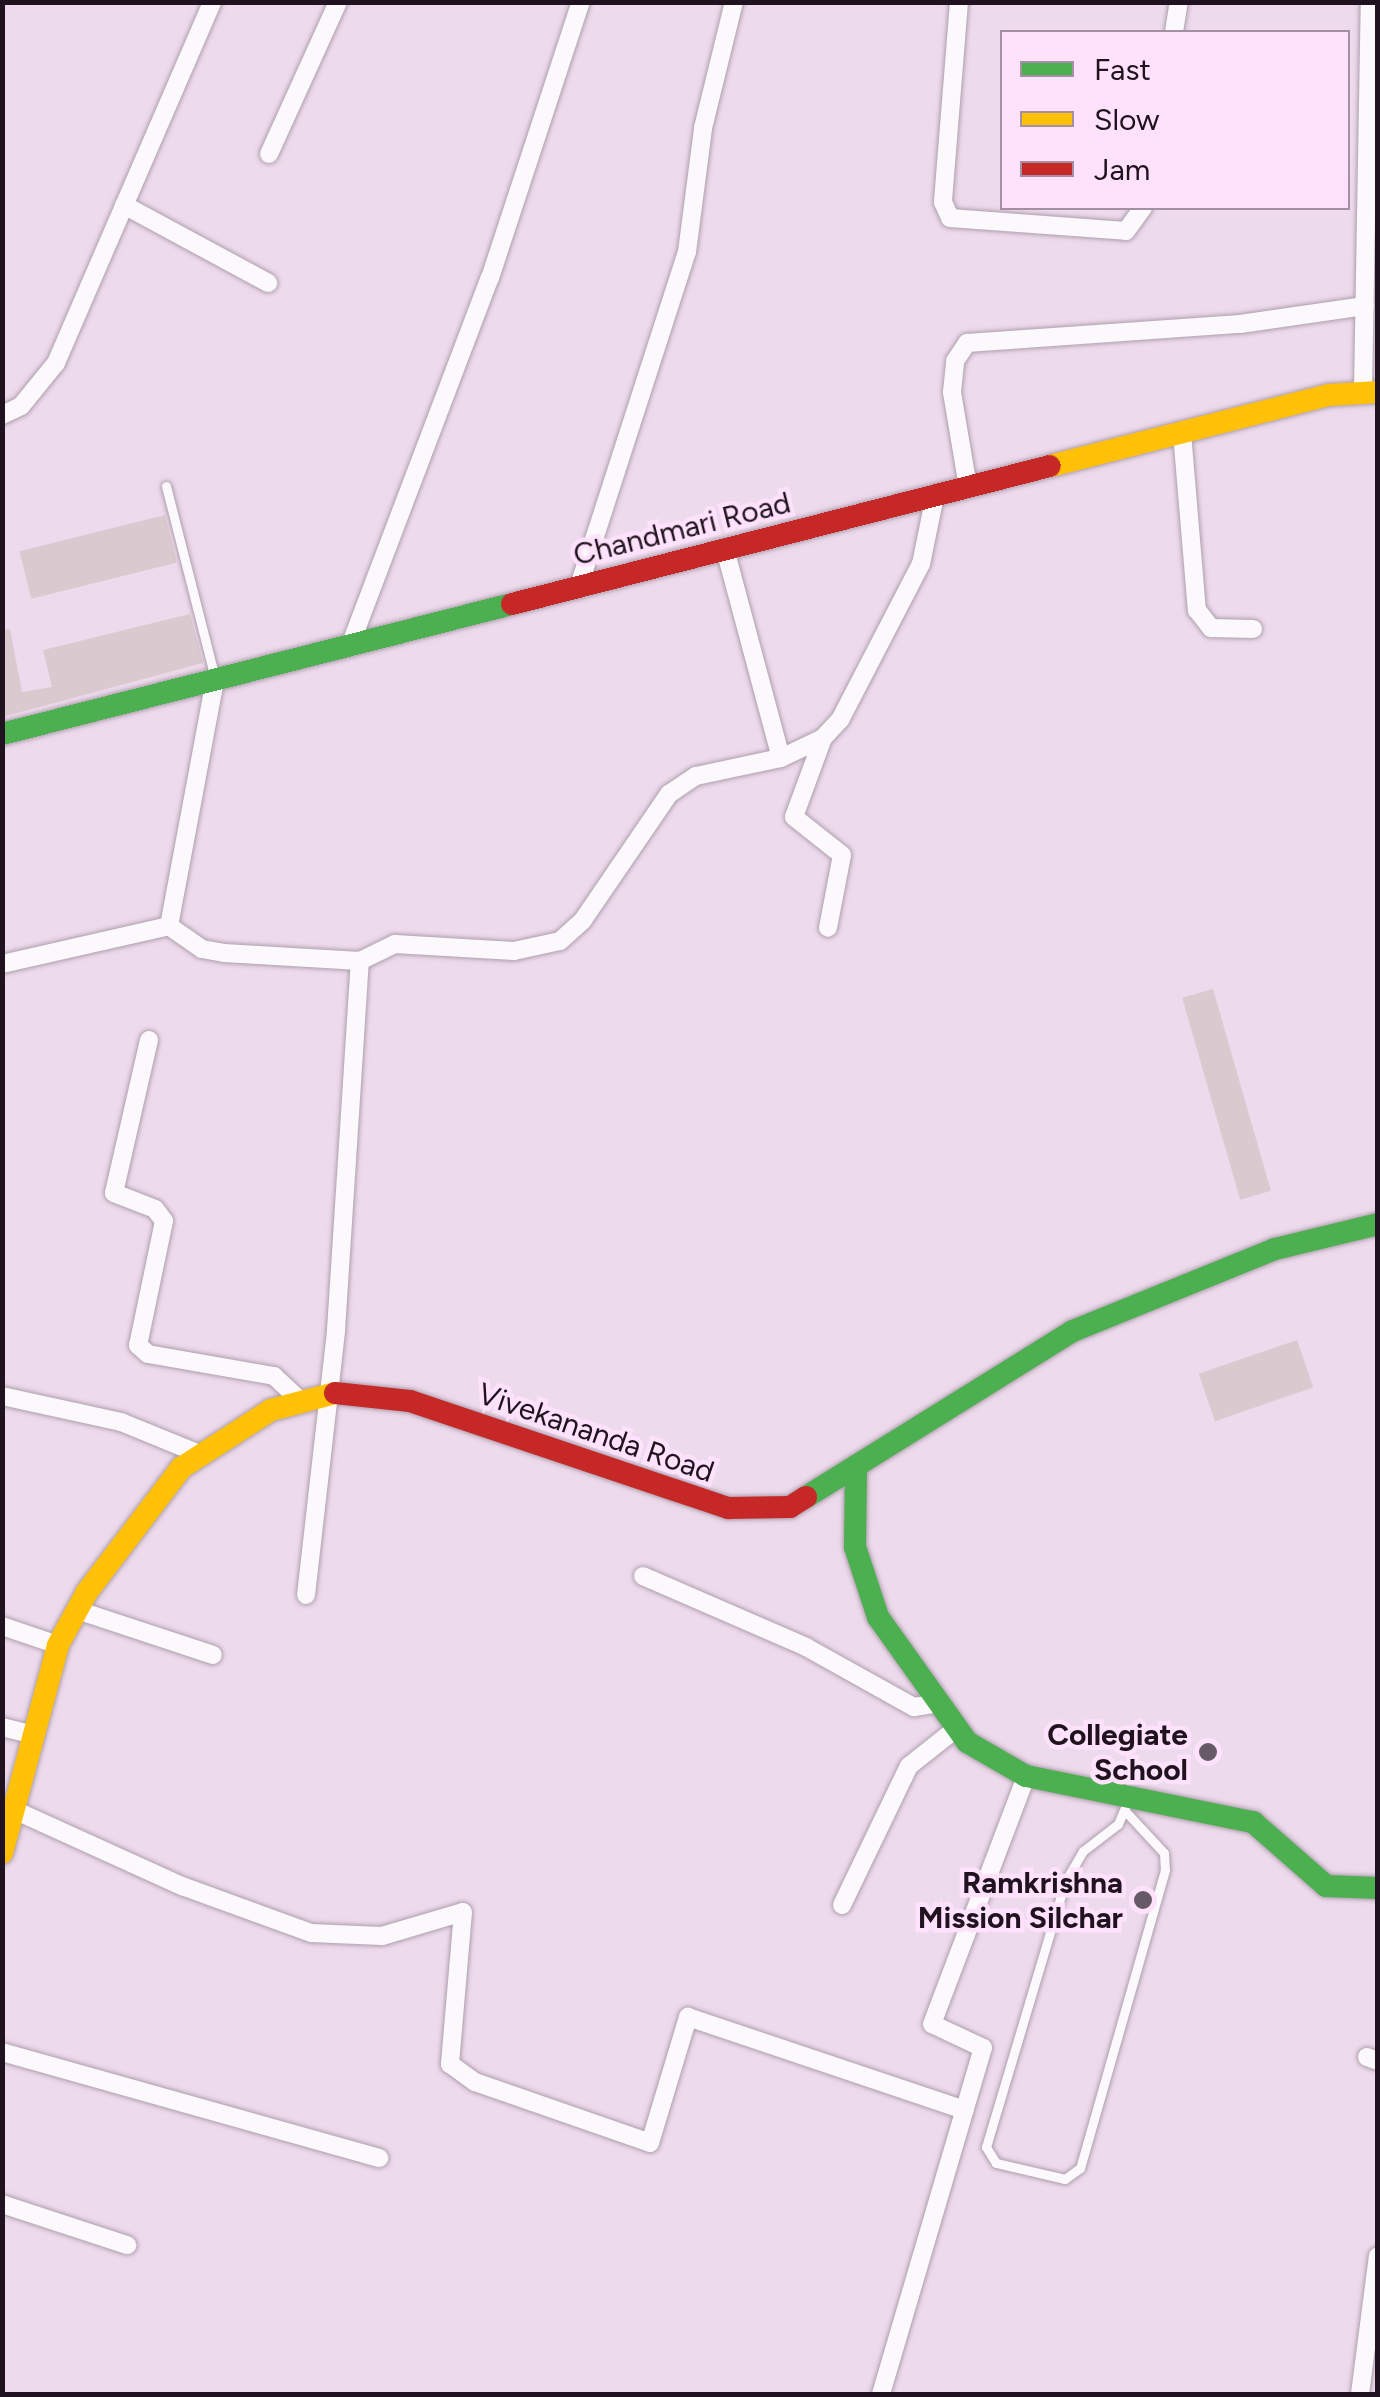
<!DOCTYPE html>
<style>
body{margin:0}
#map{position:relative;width:1380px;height:2397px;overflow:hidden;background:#eddaec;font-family:Figtree,sans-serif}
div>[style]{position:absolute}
.building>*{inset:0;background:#dbc9d0;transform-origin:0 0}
.roads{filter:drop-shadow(0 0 2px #ae9fad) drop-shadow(0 0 2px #ae9fad)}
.lane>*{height:9px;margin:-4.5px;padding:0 4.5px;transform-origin:4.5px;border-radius:4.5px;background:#fcf9fc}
.street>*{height:18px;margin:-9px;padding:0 9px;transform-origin:9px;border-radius:9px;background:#fcf9fc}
.fast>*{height:22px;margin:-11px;padding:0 11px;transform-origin:11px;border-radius:11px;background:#4caf50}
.slow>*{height:22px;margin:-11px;padding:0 11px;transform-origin:11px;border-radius:11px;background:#ffc107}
.jam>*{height:22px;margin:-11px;padding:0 11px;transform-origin:11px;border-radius:11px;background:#c62828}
.dots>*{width:28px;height:28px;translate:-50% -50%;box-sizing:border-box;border:5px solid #fee2fb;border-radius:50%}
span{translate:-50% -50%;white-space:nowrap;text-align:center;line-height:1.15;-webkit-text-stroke:9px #fee2fb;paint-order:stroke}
.street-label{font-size:30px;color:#20131f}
.poi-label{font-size:30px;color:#20131f;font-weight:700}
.right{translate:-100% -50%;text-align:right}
.frame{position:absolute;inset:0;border:5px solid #20131f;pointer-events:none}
.legend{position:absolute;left:1000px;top:30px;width:350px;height:180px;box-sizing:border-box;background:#fee2fb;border:2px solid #a58fa3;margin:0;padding:12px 18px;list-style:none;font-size:30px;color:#20131f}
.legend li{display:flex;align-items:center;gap:20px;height:50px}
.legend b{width:50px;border:2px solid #a58fa3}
</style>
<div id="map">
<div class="building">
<i style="left:165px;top:515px;width:49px;height:150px;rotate:76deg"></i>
<i style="clip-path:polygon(190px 614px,203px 663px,2px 717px,2px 630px,10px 629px,22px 692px,52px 687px,43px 650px)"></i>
<i style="left:1213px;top:989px;width:210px;height:32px;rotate:74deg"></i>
<i style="left:1297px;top:1340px;width:50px;height:104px;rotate:71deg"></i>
</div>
<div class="roads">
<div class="lane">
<i style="left:166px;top:486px;width:198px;rotate:75.7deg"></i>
<i style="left:1127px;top:1813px;width:54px;rotate:47.2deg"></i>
<i style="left:1164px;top:1853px;width:17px;rotate:87deg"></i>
<i style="left:1165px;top:1870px;width:310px;rotate:105.9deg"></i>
<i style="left:1080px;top:2168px;width:19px;rotate:144deg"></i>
<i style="left:1065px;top:2179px;width:71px;rotate:-166.9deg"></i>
<i style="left:996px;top:2163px;width:19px;rotate:-122deg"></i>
<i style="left:986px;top:2147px;width:277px;rotate:-73.4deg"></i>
<i style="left:1065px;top:1882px;width:36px;rotate:-60deg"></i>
<i style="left:1083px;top:1851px;width:44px;rotate:-37.6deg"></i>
<i style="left:1118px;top:1824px;width:28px;rotate:-67deg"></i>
</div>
<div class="street">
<i style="left:959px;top:2px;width:201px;rotate:94.6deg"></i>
<i style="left:943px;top:202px;width:17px;rotate:66deg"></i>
<i style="left:950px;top:218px;width:176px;rotate:4.2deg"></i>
<i style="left:1126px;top:231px;width:29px;rotate:-54deg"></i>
<i style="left:1174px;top:32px;width:30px;rotate:-81deg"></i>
<i style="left:269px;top:154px;width:167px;rotate:-65.6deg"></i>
<i style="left:124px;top:205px;width:164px;rotate:28.4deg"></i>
<i style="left:1363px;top:390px;width:388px;rotate:-89deg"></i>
<i style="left:2px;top:415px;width:21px;rotate:-25deg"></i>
<i style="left:21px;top:406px;width:55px;rotate:-50.9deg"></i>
<i style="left:56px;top:363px;width:393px;rotate:-66.6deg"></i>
<i style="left:1182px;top:433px;width:178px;rotate:85.2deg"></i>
<i style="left:1197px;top:610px;width:23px;rotate:52deg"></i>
<i style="left:1211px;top:628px;width:42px;rotate:1.4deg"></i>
<i style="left:968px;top:487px;width:96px;rotate:-99.6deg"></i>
<i style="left:952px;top:392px;width:31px;rotate:-84deg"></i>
<i style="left:955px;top:361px;width:22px;rotate:-56deg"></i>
<i style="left:967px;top:343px;width:274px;rotate:-4deg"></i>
<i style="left:1240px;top:324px;width:126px;rotate:-8.2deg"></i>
<i style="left:725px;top:549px;width:216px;rotate:75deg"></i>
<i style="left:579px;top:586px;width:351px;rotate:-72.1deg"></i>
<i style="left:687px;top:252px;width:125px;rotate:-82.6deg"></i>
<i style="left:703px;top:128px;width:130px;rotate:-76.2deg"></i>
<i style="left:351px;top:643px;width:391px;rotate:-69.2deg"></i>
<i style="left:490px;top:278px;width:291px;rotate:-71.8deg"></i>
<i style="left:823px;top:738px;width:84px;rotate:110.2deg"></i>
<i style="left:794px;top:817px;width:61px;rotate:38.4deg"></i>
<i style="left:842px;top:855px;width:74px;rotate:100.9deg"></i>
<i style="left:169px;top:926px;width:40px;rotate:34.9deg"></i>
<i style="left:202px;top:949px;width:22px;rotate:10deg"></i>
<i style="left:224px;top:953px;width:136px;rotate:3.4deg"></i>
<i style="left:2px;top:964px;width:171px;rotate:-12.8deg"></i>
<i style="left:169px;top:926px;width:250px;rotate:-79.4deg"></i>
<i style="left:149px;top:1040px;width:157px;rotate:102.9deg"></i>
<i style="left:114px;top:1193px;width:44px;rotate:21.3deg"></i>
<i style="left:155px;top:1209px;width:15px;rotate:53deg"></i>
<i style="left:164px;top:1221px;width:127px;rotate:101.8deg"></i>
<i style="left:138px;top:1345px;width:13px;rotate:42deg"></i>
<i style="left:148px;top:1354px;width:128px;rotate:9.9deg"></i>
<i style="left:274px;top:1376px;width:37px;rotate:43deg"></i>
<i style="left:2px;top:1396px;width:122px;rotate:12.3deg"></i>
<i style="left:121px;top:1422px;width:87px;rotate:22.2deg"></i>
<i style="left:643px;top:1576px;width:178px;rotate:23.5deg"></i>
<i style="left:806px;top:1647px;width:124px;rotate:29.1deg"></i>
<i style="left:914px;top:1707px;width:25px;rotate:-9deg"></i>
<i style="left:306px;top:1595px;width:267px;rotate:-83.5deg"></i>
<i style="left:336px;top:1330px;width:370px;rotate:-86.3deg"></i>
<i style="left:360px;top:961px;width:39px;rotate:-26deg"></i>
<i style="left:395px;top:944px;width:119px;rotate:3.4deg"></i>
<i style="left:514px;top:951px;width:47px;rotate:-12.3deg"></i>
<i style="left:560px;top:941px;width:31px;rotate:-42deg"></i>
<i style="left:583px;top:920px;width:153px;rotate:-55.7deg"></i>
<i style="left:669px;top:794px;width:32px;rotate:-34deg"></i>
<i style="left:696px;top:776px;width:87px;rotate:-12deg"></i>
<i style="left:781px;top:758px;width:47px;rotate:-25.5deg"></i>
<i style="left:823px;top:738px;width:25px;rotate:-47deg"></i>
<i style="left:840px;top:720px;width:176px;rotate:-62.6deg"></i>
<i style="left:921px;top:564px;width:69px;rotate:-78.4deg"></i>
<i style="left:77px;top:1610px;width:143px;rotate:18.3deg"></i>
<i style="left:2px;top:1626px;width:59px;rotate:18.7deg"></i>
<i style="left:2px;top:1727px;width:33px;rotate:14deg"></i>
<i style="left:12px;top:1809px;width:187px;rotate:24.4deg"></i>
<i style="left:182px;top:1886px;width:137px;rotate:20deg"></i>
<i style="left:311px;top:1933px;width:71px;rotate:2.4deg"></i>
<i style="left:382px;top:1936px;width:84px;rotate:-16.5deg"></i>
<i style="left:463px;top:1912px;width:153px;rotate:94.9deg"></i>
<i style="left:450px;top:2064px;width:31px;rotate:36deg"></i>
<i style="left:475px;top:2082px;width:185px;rotate:19.2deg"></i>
<i style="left:650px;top:2143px;width:132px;rotate:-73.2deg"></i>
<i style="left:688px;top:2017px;width:292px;rotate:18.6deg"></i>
<i style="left:842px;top:1905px;width:154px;rotate:-64.3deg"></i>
<i style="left:909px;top:1766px;width:61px;rotate:-38.4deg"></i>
<i style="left:2px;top:2052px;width:392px;rotate:15.7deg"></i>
<i style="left:1367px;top:2057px;width:12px;rotate:20deg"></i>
<i style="left:2px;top:2204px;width:132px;rotate:18.2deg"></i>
<i style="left:881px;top:2394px;width:361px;rotate:-73.6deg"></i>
<i style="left:983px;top:2048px;width:56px;rotate:-154.8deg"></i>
<i style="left:932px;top:2024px;width:265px;rotate:-69.2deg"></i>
<i style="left:1360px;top:2394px;width:139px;rotate:-82.6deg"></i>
</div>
<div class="fast">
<i style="left:2px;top:734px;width:526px;rotate:-14.3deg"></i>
<i style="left:856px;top:1466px;width:81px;rotate:90.7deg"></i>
<i style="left:855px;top:1547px;width:74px;rotate:71.8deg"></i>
<i style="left:878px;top:1617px;width:153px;rotate:54.5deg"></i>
<i style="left:967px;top:1742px;width:68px;rotate:30deg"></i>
<i style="left:1026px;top:1776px;width:232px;rotate:11.5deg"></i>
<i style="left:1253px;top:1822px;width:97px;rotate:41.2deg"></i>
<i style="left:1326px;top:1886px;width:52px;rotate:2.2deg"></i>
<i style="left:806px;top:1497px;width:314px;rotate:-31.9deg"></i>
<i style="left:1073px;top:1331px;width:218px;rotate:-22.1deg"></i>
<i style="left:1275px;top:1249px;width:106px;rotate:-13.6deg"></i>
</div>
<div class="slow">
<i style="left:1050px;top:466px;width:288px;rotate:-14.3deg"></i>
<i style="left:1329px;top:395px;width:49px;rotate:-3.5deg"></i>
<i style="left:2px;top:1853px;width:215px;rotate:-74.9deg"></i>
<i style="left:58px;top:1645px;width:60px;rotate:-61.3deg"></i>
<i style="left:87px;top:1592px;width:156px;rotate:-52.8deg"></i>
<i style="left:181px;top:1468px;width:107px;rotate:-32.8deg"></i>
<i style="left:271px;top:1410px;width:66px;rotate:-14.9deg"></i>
</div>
<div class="jam">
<i style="left:512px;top:604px;width:555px;rotate:-14.39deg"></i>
<i style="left:335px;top:1393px;width:75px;rotate:6.1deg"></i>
<i style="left:410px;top:1401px;width:336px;rotate:18.6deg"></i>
<i style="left:728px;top:1508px;width:62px;rotate:-0.9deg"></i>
<i style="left:790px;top:1507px;width:19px;rotate:-32deg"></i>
</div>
</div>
<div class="dots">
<i style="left:1208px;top:1752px;background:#685967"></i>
<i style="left:1143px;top:1900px;background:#685967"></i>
</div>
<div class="street-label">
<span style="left:682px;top:529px;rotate:-14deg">Chandmari Road</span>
<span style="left:596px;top:1433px;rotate:19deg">Vivekananda Road</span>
</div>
<div class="poi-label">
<span class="right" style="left:1188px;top:1752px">Collegiate<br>School</span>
<span class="right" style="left:1123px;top:1900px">Ramkrishna<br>Mission Silchar</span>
</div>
<div class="frame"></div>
<ul class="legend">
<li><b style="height:12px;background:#4caf50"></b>Fast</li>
<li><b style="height:12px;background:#ffc107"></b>Slow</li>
<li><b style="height:12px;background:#c62828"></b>Jam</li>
</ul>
</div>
